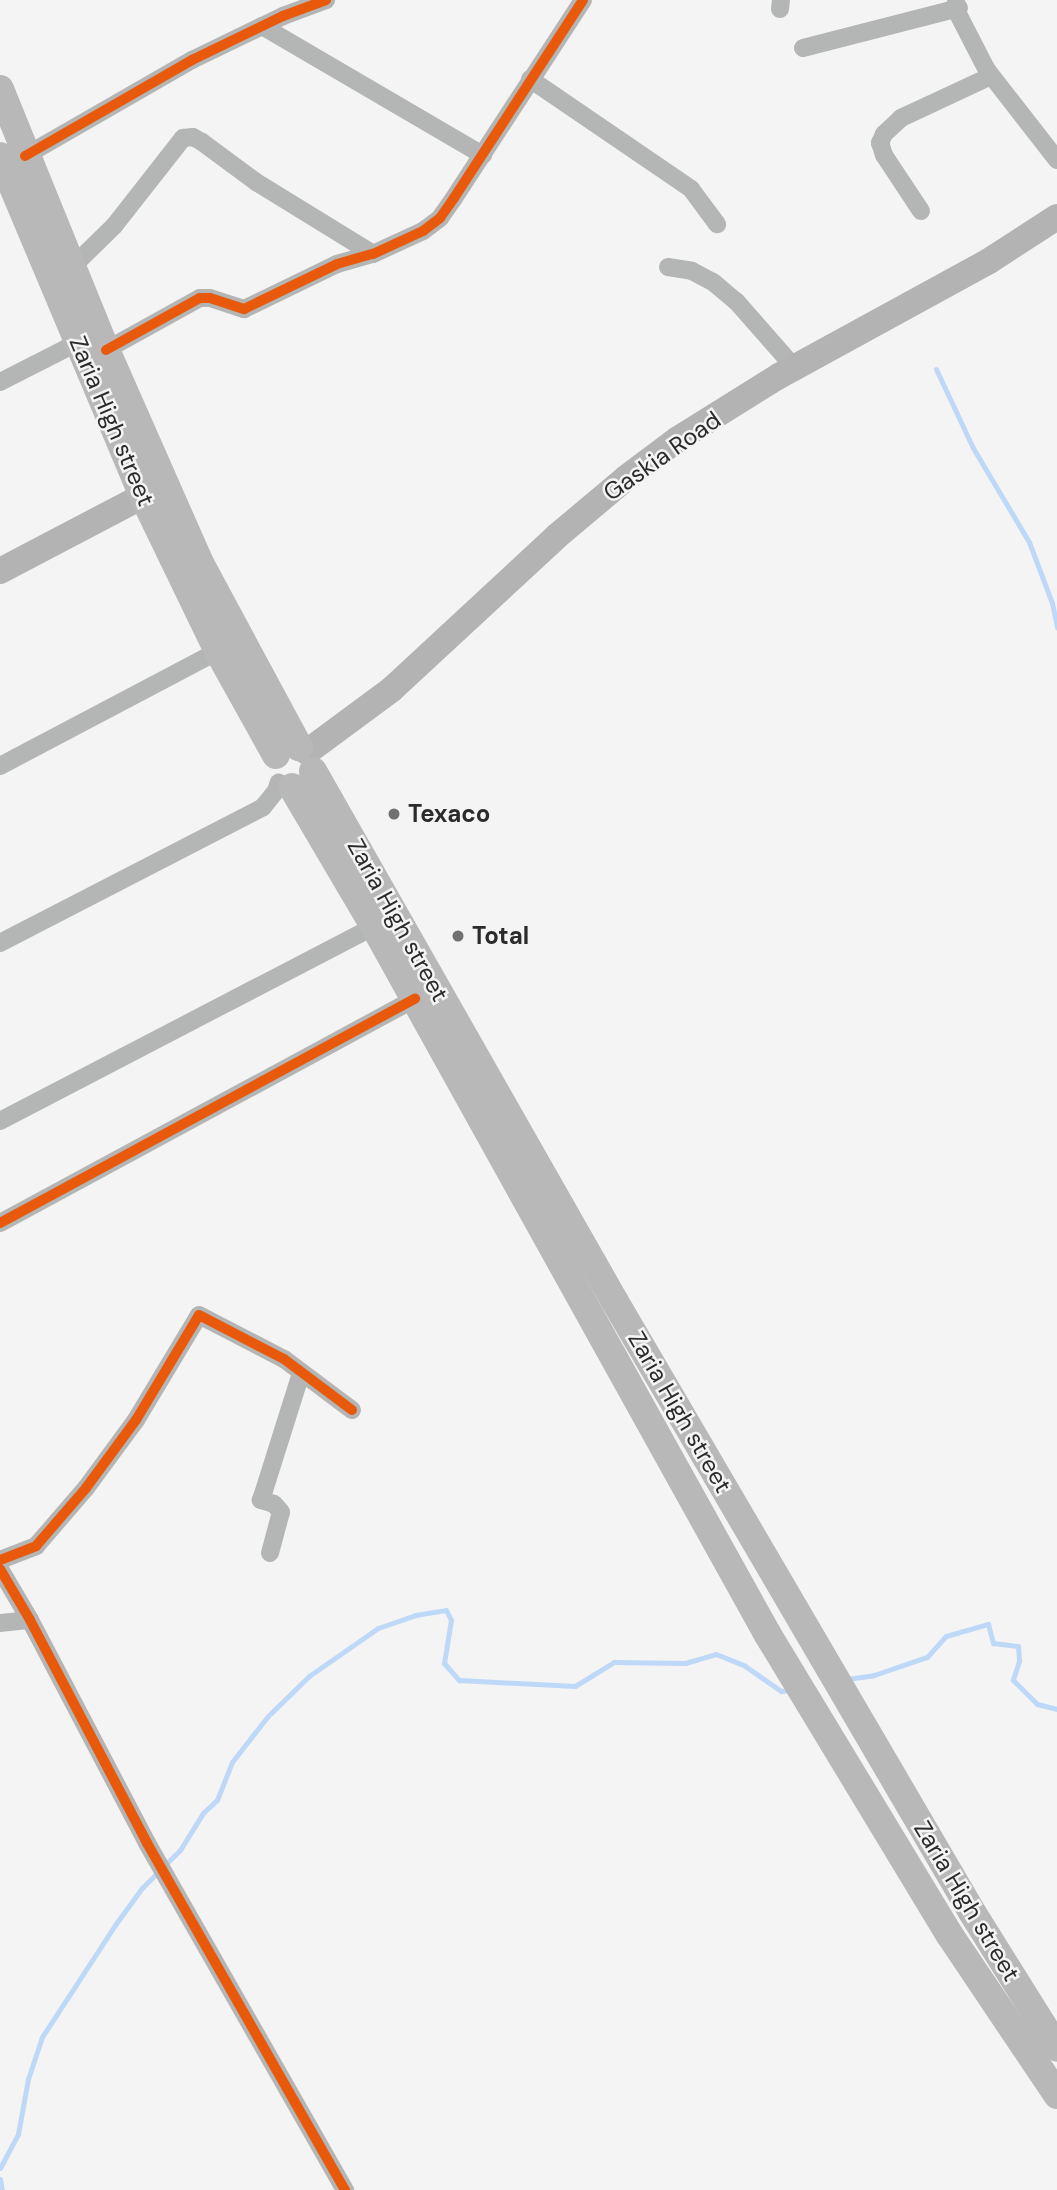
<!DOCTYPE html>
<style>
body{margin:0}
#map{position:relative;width:1057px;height:2190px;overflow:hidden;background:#f4f4f5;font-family:"DM Sans",sans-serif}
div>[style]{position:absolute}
.stream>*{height:5px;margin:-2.5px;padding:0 2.5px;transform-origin:2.5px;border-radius:2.5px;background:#bed8f8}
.minor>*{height:18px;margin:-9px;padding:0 9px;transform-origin:9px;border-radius:9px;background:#b4b5b5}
.secondary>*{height:26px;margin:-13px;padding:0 13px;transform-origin:13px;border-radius:13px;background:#b3b3b4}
.primary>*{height:28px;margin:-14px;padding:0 14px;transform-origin:14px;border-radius:14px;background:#b8b8b8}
.cycleway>*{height:10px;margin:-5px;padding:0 5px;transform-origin:5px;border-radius:5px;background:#e8590c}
.dots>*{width:19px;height:19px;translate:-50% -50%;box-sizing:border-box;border:4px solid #f4f4f5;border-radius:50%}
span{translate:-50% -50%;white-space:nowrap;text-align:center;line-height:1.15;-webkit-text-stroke:5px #f4f4f5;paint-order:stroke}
.street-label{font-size:24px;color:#2b2b2c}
.poi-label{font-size:24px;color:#2b2b2c;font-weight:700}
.left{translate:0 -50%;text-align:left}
</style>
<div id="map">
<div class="stream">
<i style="left:936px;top:369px;width:87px;rotate:64.9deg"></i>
<i style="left:973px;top:448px;width:109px;rotate:59.2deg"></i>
<i style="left:1029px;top:542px;width:65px;rotate:69.3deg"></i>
<i style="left:1052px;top:603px;width:25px;rotate:78deg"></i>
<i style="left:847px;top:1679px;width:27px;rotate:-8deg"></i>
<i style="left:874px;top:1675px;width:56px;rotate:-18.8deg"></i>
<i style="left:927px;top:1657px;width:28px;rotate:-48deg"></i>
<i style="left:946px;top:1636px;width:44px;rotate:-15.9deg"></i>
<i style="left:988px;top:1624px;width:20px;rotate:75deg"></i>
<i style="left:993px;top:1643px;width:25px;rotate:7deg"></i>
<i style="left:1018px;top:1646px;width:15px;rotate:86deg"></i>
<i style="left:1019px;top:1661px;width:20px;rotate:108deg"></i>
<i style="left:1013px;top:1680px;width:34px;rotate:45deg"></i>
<i style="left:1037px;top:1704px;width:21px;rotate:14deg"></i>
<i style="left:0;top:2168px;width:38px;rotate:-62deg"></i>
<i style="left:18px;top:2134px;width:56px;rotate:-79.7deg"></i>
<i style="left:28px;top:2079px;width:44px;rotate:-71.6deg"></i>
<i style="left:42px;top:2037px;width:134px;rotate:-56.9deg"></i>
<i style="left:115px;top:1925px;width:46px;rotate:-53.9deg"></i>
<i style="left:142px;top:1888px;width:54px;rotate:-45deg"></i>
<i style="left:180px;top:1850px;width:44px;rotate:-58.1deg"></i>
<i style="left:203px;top:1813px;width:19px;rotate:-43deg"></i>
<i style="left:217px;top:1800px;width:41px;rotate:-68.5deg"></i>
<i style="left:232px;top:1762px;width:58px;rotate:-52deg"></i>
<i style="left:268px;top:1716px;width:57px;rotate:-44.3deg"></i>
<i style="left:309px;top:1676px;width:84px;rotate:-34.8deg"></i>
<i style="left:378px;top:1628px;width:39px;rotate:-19deg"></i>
<i style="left:415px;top:1615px;width:31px;rotate:-9deg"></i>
<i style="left:446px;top:1610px;width:11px;rotate:63deg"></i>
<i style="left:451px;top:1620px;width:44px;rotate:99.2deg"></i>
<i style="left:444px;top:1663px;width:23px;rotate:49deg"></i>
<i style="left:459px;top:1680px;width:116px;rotate:3deg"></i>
<i style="left:575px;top:1686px;width:46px;rotate:-31.6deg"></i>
<i style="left:614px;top:1662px;width:71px;rotate:0.8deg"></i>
<i style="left:685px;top:1663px;width:32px;rotate:-16deg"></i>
<i style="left:716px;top:1654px;width:31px;rotate:22deg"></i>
<i style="left:745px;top:1666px;width:44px;rotate:34.8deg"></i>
<i style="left:781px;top:1691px;width:8px;rotate:-7deg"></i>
<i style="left:0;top:2179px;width:11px;rotate:80deg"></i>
</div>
<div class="minor">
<i style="left:956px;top:0;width:12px;rotate:85deg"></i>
<i style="left:957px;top:12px;width:65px;rotate:62.7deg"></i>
<i style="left:987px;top:70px;width:114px;rotate:52.1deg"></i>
<i style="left:780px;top:9px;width:9px;rotate:-84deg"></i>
<i style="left:262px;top:26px;width:256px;rotate:30.3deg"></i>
<i style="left:803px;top:48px;width:161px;rotate:-14.4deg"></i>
<i style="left:530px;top:79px;width:195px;rotate:34.3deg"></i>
<i style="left:691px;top:189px;width:44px;rotate:53.4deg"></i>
<i style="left:25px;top:156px;width:193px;rotate:-29.9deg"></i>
<i style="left:192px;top:60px;width:101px;rotate:-25.8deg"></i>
<i style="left:283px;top:16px;width:46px;rotate:-20.4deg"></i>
<i style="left:921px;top:211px;width:67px;rotate:-123.5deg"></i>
<i style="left:884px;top:155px;width:13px;rotate:-108deg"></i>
<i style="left:880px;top:143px;width:10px;rotate:-66deg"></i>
<i style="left:884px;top:134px;width:23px;rotate:-43deg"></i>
<i style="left:901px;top:118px;width:99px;rotate:-25deg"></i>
<i style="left:72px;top:267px;width:59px;rotate:-44.3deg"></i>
<i style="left:114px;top:226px;width:112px;rotate:-51.9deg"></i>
<i style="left:183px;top:138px;width:10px;rotate:-6deg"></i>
<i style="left:193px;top:137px;width:10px;rotate:29deg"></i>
<i style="left:202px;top:142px;width:67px;rotate:36.5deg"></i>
<i style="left:256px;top:182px;width:137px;rotate:31.6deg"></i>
<i style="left:668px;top:267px;width:24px;rotate:9deg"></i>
<i style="left:692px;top:271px;width:24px;rotate:28deg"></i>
<i style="left:713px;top:282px;width:30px;rotate:40deg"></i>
<i style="left:736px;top:301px;width:88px;rotate:48.7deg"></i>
<i style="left:106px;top:350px;width:107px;rotate:-29deg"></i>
<i style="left:200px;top:298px;width:10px"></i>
<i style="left:210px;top:298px;width:36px;rotate:18deg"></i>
<i style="left:244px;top:309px;width:103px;rotate:-25.8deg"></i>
<i style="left:337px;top:264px;width:37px;rotate:-16deg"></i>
<i style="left:373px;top:254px;width:55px;rotate:-24.7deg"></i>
<i style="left:423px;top:231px;width:21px;rotate:-37deg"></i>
<i style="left:440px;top:218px;width:24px;rotate:-55deg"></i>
<i style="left:454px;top:198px;width:236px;rotate:-56.9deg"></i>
<i style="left:0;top:382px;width:86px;rotate:-26.9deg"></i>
<i style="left:0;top:766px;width:246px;rotate:-27.8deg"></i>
<i style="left:0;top:943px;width:296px;rotate:-27.3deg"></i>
<i style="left:263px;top:807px;width:21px;rotate:-51deg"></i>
<i style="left:276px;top:791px;width:9px;rotate:-72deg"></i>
<i style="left:0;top:1121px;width:422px;rotate:-27.5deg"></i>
<i style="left:0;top:1223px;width:472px;rotate:-28.4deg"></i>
<i style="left:270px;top:1553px;width:42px;rotate:-75deg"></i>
<i style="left:281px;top:1512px;width:11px;rotate:-131deg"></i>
<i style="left:274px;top:1504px;width:14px;rotate:-163deg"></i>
<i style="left:261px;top:1500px;width:3px;rotate:-72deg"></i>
<i style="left:262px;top:1497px;width:130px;rotate:-72.5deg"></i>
<i style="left:0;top:1560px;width:39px;rotate:-21deg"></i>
<i style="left:36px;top:1546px;width:77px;rotate:-49.2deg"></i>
<i style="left:86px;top:1488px;width:84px;rotate:-53.7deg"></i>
<i style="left:136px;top:1420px;width:122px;rotate:-59deg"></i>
<i style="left:199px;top:1315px;width:96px;rotate:27.4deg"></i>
<i style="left:284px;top:1359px;width:85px;rotate:36.9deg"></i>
<i style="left:0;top:1569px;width:59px;rotate:59.5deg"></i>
<i style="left:30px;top:1620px;width:252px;rotate:62.3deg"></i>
<i style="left:147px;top:1843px;width:400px;rotate:60.3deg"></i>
<i style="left:0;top:1623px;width:30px;rotate:-6deg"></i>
</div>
<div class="secondary">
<i style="left:0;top:571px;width:161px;rotate:-27.7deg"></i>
<i style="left:307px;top:752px;width:106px;rotate:-36.5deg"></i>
<i style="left:392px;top:689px;width:225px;rotate:-42.8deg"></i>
<i style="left:557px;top:536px;width:90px;rotate:-40deg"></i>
<i style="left:626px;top:478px;width:65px;rotate:-36.9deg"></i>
<i style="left:678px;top:439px;width:119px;rotate:-32deg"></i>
<i style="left:779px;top:376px;width:239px;rotate:-28.7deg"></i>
<i style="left:989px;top:261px;width:81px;rotate:-32.9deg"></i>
</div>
<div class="primary">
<i style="left:0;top:89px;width:282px;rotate:67.9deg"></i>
<i style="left:106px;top:350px;width:235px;rotate:66.2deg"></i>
<i style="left:201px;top:565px;width:207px;rotate:61.7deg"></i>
<i style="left:0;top:156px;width:369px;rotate:67.2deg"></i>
<i style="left:143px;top:496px;width:172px;rotate:64.2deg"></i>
<i style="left:218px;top:651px;width:119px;rotate:60.9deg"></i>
<i style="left:313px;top:771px;width:609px;rotate:60.36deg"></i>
<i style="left:614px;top:1300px;width:709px;rotate:59.67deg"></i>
<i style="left:972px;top:1912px;width:160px;rotate:58deg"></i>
<i style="left:292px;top:787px;width:161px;rotate:59.5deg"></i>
<i style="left:374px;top:926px;width:811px;rotate:60.94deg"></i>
<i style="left:768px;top:1635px;width:350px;rotate:58.8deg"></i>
<i style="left:949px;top:1934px;width:194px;rotate:56.1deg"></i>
</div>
<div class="cycleway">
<i style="left:25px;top:156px;width:193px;rotate:-29.9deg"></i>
<i style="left:192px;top:60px;width:101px;rotate:-25.8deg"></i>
<i style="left:283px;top:16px;width:46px;rotate:-20.4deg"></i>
<i style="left:106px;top:350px;width:107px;rotate:-29deg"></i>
<i style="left:200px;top:298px;width:10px"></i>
<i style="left:210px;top:298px;width:36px;rotate:18deg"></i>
<i style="left:244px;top:309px;width:103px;rotate:-25.8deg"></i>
<i style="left:337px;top:264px;width:37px;rotate:-16deg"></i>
<i style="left:373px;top:254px;width:55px;rotate:-24.7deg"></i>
<i style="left:423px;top:231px;width:21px;rotate:-37deg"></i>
<i style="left:440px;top:218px;width:24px;rotate:-55deg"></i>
<i style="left:454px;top:198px;width:236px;rotate:-56.9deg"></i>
<i style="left:0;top:1223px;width:472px;rotate:-28.4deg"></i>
<i style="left:0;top:1560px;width:39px;rotate:-21deg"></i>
<i style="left:36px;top:1546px;width:77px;rotate:-49.2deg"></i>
<i style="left:86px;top:1488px;width:84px;rotate:-53.7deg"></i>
<i style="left:136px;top:1420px;width:122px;rotate:-59deg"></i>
<i style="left:199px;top:1315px;width:96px;rotate:27.4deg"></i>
<i style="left:284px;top:1359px;width:85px;rotate:36.9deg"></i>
<i style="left:0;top:1569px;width:59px;rotate:59.5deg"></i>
<i style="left:30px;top:1620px;width:252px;rotate:62.3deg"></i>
<i style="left:147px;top:1843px;width:400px;rotate:60.3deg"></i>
</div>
<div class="dots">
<i style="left:394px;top:814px;background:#717172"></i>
<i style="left:458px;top:936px;background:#717172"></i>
</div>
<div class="street-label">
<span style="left:112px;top:421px;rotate:67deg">Zaria High street</span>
<span style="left:662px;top:456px;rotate:-35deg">Gaskia Road</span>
<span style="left:398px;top:920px;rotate:61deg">Zaria High street</span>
<span style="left:680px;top:1412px;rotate:60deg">Zaria High street</span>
<span style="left:967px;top:1901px;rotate:59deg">Zaria High street</span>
</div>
<div class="poi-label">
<span class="left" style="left:408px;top:814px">Texaco</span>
<span class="left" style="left:472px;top:936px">Total</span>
</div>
</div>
